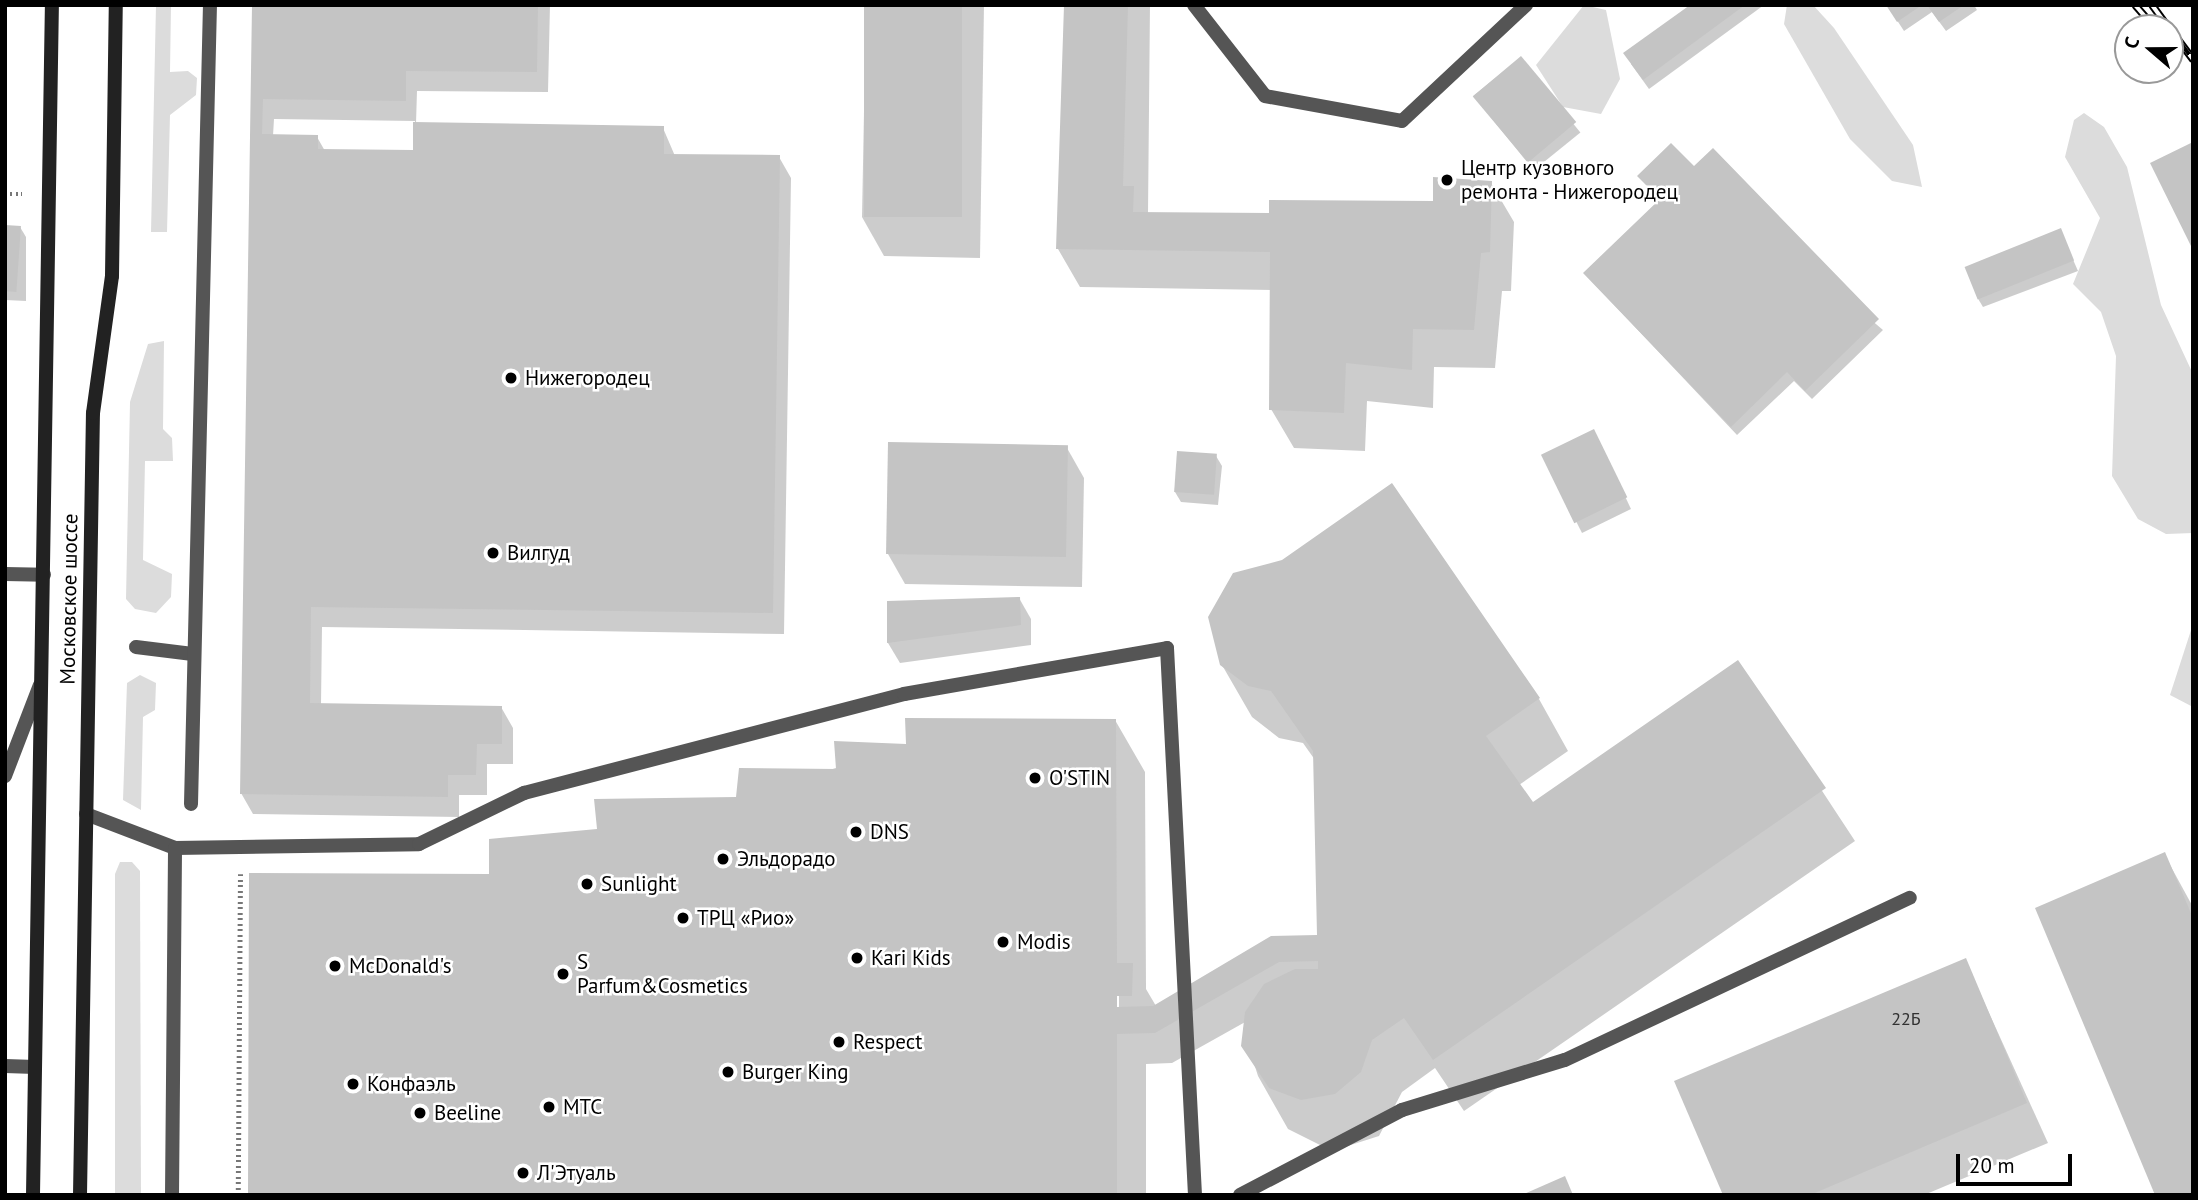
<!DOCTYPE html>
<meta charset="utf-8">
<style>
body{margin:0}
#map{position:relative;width:2198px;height:1200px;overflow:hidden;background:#fff;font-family:"PT Sans",sans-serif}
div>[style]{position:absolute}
.green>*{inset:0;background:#dcdcdc}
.shadow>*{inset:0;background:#0003;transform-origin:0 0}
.building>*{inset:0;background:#c4c4c4;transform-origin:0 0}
.path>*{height:4.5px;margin-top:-2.25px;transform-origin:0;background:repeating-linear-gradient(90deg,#777 0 2px,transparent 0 5.5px)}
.service>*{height:14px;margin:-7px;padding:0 7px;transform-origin:7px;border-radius:7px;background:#555}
.secondary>*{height:14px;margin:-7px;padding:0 7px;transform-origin:7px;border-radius:7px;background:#222}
.rail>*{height:8px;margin-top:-4px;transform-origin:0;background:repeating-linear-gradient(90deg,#fff 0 16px,#000 0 32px);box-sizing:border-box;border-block:2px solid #000}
.dots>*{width:19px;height:19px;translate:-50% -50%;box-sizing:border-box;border:4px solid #fff;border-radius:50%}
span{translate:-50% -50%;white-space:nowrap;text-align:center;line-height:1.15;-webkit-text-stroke:5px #fff;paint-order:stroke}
.number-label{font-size:18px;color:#313131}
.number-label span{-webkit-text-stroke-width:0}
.poi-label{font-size:21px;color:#000}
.left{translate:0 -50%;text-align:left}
.street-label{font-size:21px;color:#000}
.frame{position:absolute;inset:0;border:7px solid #000;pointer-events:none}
.north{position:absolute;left:2114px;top:14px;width:70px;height:70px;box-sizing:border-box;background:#fff;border:2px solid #999;border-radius:50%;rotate:290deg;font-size:19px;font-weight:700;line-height:28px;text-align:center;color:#000}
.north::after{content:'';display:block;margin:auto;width:24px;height:32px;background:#000;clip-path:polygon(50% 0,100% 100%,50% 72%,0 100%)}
.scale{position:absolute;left:1956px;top:1154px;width:116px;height:32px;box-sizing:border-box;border:4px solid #000;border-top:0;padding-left:9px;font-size:21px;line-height:24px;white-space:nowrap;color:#000;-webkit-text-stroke:5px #fff;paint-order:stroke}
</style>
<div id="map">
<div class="green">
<i style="clip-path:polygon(156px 5px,171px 5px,170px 72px,188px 71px,197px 78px,196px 95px,170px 115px,167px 232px,151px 232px)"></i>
<i style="clip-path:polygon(1584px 5px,1606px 10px,1620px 79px,1601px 114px,1563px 107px,1536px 65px)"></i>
<i style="clip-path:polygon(1787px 5px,1813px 5px,1834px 28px,1913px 145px,1922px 187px,1892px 181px,1850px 139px,1784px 24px)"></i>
<i style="clip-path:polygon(2084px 113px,2104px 127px,2127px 167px,2161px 305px,2193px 374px,2193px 533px,2166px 534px,2138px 519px,2112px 476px,2116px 356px,2101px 312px,2073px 284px,2100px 218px,2065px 157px,2074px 120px)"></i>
<i style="clip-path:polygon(164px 341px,163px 429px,172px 438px,173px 461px,145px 461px,143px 560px,172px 574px,171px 597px,156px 613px,135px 609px,126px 599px,130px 402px,148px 344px)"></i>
<i style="clip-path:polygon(2193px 624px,2193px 707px,2170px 695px)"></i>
<i style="clip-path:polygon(140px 675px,156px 683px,155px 710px,143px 717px,141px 810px,123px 800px,127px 683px)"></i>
<i style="clip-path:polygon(120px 862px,132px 862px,140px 871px,141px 1195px,115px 1195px,115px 874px)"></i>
</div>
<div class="shadow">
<i style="clip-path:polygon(evenodd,254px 5px,550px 5px,548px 92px,417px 91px,416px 124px,663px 128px,675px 156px,779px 157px,791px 178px,784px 634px,322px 627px,321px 705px,501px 707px,513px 728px,513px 764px,487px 764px,487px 795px,459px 795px,459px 817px,253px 814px,241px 793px,254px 5px,274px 119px,415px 121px,414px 152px,325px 151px,317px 137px,273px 136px,274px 119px)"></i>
<i style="clip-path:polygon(866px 5px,984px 5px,980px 258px,884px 256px,862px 217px)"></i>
<i style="clip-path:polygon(1066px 5px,1150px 5px,1148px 214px,1271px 214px,1435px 203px,1491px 183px,1514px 222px,1511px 291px,1502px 291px,1495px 368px,1434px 367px,1433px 408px,1367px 401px,1365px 451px,1294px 448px,1271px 409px,1272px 290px,1080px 287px,1058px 249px)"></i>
<i style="clip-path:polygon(1693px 5px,1764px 5px,1649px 89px,1631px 64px)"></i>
<i style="clip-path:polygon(1887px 5px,1974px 5px,1977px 10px,1946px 31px,1932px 12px,1904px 31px)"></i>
<i style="left:1520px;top:58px;width:96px;height:60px;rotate:51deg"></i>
<i style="clip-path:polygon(1694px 169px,1883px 330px,1812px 399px,1794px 381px,1737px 435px,1585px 274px,1660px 202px,1639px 176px)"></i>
<i style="clip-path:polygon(5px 227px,20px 227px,26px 237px,26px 301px,5px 300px)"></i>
<i style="clip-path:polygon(2060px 230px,2078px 271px,1983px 307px,1977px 297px)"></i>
<i style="clip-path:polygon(1599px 441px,1631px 509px,1582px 533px,1543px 456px)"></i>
<i style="clip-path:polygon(1067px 448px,1084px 478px,1082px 587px,905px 584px,888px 554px)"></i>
<i style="clip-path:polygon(1216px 456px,1222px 466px,1218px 505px,1181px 502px,1175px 492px)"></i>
<i style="clip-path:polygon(1019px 598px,1031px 619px,1031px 645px,900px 663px,888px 643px,889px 602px)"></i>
<i style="clip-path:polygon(evenodd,1738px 663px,1855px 841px,1464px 1111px,1435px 1068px,1402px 1092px,1379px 1136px,1332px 1151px,1288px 1129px,1258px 1076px,1243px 1029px,1247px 1021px,1172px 1063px,1146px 1064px,1146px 1195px,250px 1195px,491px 876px,599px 831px,738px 799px,908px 745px,1115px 720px,1145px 772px,1146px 989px,1156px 1006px,1319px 936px,1315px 760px,1303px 743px,1279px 738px,1252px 717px,1222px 665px,1539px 699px,1568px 751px,1519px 785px,1532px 805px,1738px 663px,1115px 987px,1119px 987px,1119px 1009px,1115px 1009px,1115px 987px)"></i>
<i style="clip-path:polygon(2164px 854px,2193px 907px,2193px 1195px)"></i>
<i style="clip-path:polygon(1965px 960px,2048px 1143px,1924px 1195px,1724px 1195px)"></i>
</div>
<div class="building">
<i style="clip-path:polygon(252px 5px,538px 5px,537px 72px,406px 71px,406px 101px,263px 99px,262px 134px,318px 135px,318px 149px,413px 150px,413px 122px,664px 126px,664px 154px,780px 155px,773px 613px,311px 607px,310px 703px,502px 706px,502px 744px,477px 744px,476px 775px,448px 775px,448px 797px,240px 794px)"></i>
<i style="left:864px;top:5px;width:98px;height:212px"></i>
<i style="clip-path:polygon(1064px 5px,1128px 5px,1123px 186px,1134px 186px,1133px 212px,1269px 213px,1269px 200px,1433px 201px,1433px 177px,1492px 181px,1490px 252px,1481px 253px,1474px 330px,1413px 329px,1412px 370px,1346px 363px,1344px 413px,1269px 410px,1270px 252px,1056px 249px)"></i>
<i style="clip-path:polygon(1690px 5px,1745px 5px,1643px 80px,1623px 53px)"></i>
<i style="clip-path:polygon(1886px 5px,1922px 5px,1897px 22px)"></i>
<i style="clip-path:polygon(1927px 5px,1964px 5px,1939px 22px)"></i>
<i style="left:1521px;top:56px;width:86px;height:63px;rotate:50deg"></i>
<i style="clip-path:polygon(2193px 142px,2193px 245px,2191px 246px,2150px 163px)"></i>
<i style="clip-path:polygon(1671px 143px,1694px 166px,1713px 148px,1879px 319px,1805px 391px,1787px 372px,1731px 427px,1583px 273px,1660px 199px,1637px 176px)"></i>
<i style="left:5px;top:225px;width:16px;height:66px;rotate:4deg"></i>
<i style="left:2061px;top:228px;width:35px;height:104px;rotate:68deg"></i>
<i style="left:1594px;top:429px;width:76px;height:59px;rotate:64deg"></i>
<i style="left:888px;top:442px;width:180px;height:112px;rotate:1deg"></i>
<i style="left:1177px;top:451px;width:40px;height:41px;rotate:4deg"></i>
<i style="clip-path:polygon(1392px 483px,1540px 698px,1486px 736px,1533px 802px,1738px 660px,1826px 788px,1433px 1060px,1404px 1018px,1372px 1040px,1361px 1072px,1335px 1094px,1301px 1100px,1269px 1088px,1241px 1046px,1245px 1012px,1264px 984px,1295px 969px,1318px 969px,1318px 961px,1279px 962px,1155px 1033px,1117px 1034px,1117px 1195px,248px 1195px,249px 873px,489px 874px,489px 839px,597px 829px,594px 799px,736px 797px,739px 768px,836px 769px,834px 741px,906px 744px,905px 718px,1116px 719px,1117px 963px,1133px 963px,1132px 996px,1117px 996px,1117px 1007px,1153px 1006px,1271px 936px,1317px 935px,1313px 751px,1271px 691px,1248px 686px,1220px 665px,1208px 617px,1233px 573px,1282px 560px)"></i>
<i style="clip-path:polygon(1020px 597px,1021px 625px,887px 643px,887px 601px)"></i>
<i style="clip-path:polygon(2165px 852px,2193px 918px,2193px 1195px,2155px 1195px,2035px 908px)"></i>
<i style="clip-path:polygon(1966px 958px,2027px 1103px,1810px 1195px,1723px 1195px,1674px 1081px)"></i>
<i style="clip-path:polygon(1565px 1176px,1573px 1195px,1522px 1195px)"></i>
</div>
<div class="path">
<i style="left:5px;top:194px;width:17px"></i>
<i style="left:238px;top:1195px;width:321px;rotate:-89.6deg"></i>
</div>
<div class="service">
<i style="left:1194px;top:5px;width:115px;rotate:52deg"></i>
<i style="left:1265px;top:96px;width:139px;rotate:10.3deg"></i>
<i style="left:1402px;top:121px;width:170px;rotate:-43.1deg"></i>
<i style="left:5px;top:574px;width:39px;rotate:1deg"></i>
<i style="left:136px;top:647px;width:57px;rotate:7deg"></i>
<i style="left:5px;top:776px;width:97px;rotate:-69deg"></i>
<i style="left:191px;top:804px;width:799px;rotate:-88.64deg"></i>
<i style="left:86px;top:814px;width:95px;rotate:20.9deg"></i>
<i style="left:175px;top:848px;width:244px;rotate:-0.9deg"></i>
<i style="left:419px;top:844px;width:117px;rotate:-25.9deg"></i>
<i style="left:524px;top:793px;width:393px;rotate:-14.6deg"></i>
<i style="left:904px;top:694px;width:267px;rotate:-9.9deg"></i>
<i style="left:1167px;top:648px;width:548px;rotate:87.07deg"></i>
<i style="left:5px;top:1066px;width:30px;rotate:2deg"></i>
<i style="left:172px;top:1195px;width:347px;rotate:-89.5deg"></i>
<i style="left:1240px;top:1195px;width:183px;rotate:-27.7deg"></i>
<i style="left:1402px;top:1110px;width:170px;rotate:-17.1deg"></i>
<i style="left:1565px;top:1060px;width:381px;rotate:-25.2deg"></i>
</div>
<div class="secondary">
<i style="left:33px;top:1195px;width:1190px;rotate:-89.09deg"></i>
<i style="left:80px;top:1195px;width:782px;rotate:-89.05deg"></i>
<i style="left:93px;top:413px;width:138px;rotate:-82.1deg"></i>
<i style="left:112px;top:276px;width:271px;rotate:-89.2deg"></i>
</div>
<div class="rail">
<i style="left:2135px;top:5px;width:30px;rotate:49deg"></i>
<i style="left:2152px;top:5px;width:29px;rotate:54deg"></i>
<i style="left:2170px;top:29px;width:39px;rotate:53deg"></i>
</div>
<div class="dots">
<i style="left:1447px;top:180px;background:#000"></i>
<i style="left:511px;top:378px;background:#000"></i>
<i style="left:493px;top:553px;background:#000"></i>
<i style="left:1035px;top:778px;background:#000"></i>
<i style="left:856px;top:832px;background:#000"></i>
<i style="left:723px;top:859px;background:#000"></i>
<i style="left:587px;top:884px;background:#000"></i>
<i style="left:683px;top:918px;background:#000"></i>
<i style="left:1003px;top:942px;background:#000"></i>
<i style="left:857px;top:958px;background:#000"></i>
<i style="left:335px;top:966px;background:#000"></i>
<i style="left:563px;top:974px;background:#000"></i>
<i style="left:839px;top:1042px;background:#000"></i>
<i style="left:728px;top:1072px;background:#000"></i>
<i style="left:353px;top:1084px;background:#000"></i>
<i style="left:549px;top:1107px;background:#000"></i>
<i style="left:420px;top:1113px;background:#000"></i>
<i style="left:523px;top:1173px;background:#000"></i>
</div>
<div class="number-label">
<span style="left:1906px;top:1019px">22Б</span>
</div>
<div class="poi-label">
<span class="left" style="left:1461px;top:180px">Центр кузовного<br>ремонта - Нижегородец</span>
<span class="left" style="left:525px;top:378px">Нижегородец</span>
<span class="left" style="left:507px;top:553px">Вилгуд</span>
<span class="left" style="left:1049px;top:778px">O'STIN</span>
<span class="left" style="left:870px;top:832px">DNS</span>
<span class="left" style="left:737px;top:859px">Эльдорадо</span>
<span class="left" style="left:601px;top:884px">Sunlight</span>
<span class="left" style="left:697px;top:918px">ТРЦ «Рио»</span>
<span class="left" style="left:1017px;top:942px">Modis</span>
<span class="left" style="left:871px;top:958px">Kari Kids</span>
<span class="left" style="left:577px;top:974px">S<br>Parfum&amp;Cosmetics</span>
<span class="left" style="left:349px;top:966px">McDonald's</span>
<span class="left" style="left:853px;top:1042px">Respect</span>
<span class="left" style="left:742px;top:1072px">Burger King</span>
<span class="left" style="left:367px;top:1084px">Конфаэль</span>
<span class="left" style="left:563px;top:1107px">МТС</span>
<span class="left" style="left:434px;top:1113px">Beeline</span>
<span class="left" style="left:537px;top:1173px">Л'Этуаль</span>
</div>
<div class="street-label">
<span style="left:69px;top:599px;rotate:-89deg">Московское шоссе</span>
</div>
<div class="frame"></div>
<div class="north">С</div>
<div class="scale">20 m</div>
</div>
